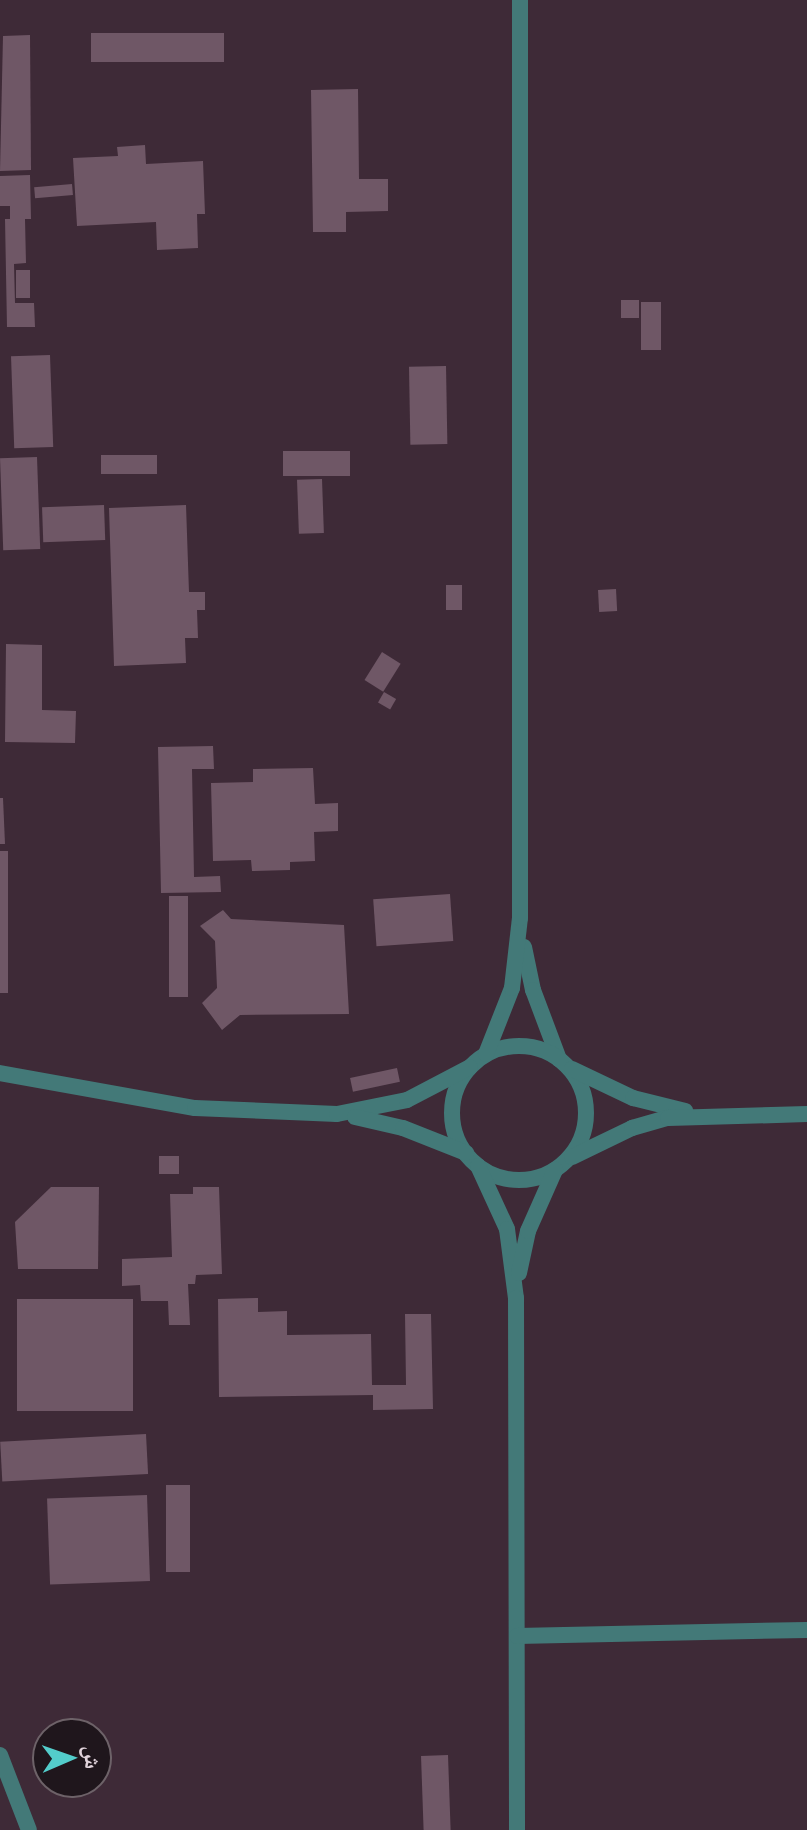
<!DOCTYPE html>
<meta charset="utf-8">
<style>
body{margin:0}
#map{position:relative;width:807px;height:1830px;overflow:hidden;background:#3e2a37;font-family:"Noto Sans","Noto Naskh Arabic",sans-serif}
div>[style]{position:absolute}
.building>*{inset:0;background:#6f5766;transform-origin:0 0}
.minor>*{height:16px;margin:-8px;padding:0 8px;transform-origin:8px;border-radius:8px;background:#437978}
.minor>.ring{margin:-8px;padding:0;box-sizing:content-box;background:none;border:16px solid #437978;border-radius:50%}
span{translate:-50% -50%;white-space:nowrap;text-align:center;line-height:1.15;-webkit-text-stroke:8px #1f161c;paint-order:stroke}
.north{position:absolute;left:32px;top:1718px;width:80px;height:80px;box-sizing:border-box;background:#1f161c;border:2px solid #6d6268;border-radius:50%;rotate:88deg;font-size:22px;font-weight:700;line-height:32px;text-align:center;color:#e1d3db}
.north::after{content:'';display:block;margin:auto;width:28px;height:36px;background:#53cdcb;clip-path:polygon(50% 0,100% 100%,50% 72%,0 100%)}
</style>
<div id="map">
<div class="building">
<i style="left:224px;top:33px;width:29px;height:133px;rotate:90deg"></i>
<i style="clip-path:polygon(30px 35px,31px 170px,0 171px,3px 36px)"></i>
<i style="clip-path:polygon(358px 89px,359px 179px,388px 179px,388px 211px,346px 212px,346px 232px,313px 232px,311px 90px)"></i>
<i style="clip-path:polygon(145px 145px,146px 164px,203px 161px,205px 214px,197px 214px,198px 248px,157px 250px,156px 222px,77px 226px,73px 158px,118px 156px,117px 147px)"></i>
<i style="clip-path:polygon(30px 175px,31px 219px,25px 219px,26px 263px,14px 264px,15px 303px,34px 303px,35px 327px,7px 327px,5px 219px,10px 219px,10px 206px,0 206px,0 176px)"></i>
<i style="left:72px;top:184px;width:11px;height:38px;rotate:85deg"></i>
<i style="left:16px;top:270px;width:14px;height:28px"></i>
<i style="left:621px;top:300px;width:18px;height:18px"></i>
<i style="left:641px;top:302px;width:20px;height:48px"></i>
<i style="left:50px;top:355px;width:92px;height:39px;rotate:88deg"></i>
<i style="left:446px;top:366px;width:78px;height:37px;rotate:89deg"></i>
<i style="left:350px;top:451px;width:25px;height:67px;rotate:90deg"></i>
<i style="left:101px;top:455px;width:56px;height:19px"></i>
<i style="left:37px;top:457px;width:92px;height:37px;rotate:88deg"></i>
<i style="left:322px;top:479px;width:54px;height:25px;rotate:88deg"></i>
<i style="left:104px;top:505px;width:35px;height:62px;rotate:88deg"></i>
<i style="clip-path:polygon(186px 505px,189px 592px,205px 592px,205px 610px,197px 610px,198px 638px,185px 638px,186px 663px,114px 666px,109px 508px)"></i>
<i style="left:446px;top:585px;width:16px;height:25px"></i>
<i style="left:616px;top:589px;width:22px;height:18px;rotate:87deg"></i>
<i style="clip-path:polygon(6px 644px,42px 645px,42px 710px,76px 711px,75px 743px,5px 742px)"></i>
<i style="left:382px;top:652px;width:22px;height:33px;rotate:32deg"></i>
<i style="left:384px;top:692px;width:14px;height:12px;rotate:30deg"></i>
<i style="clip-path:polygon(213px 746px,214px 769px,192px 769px,194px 877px,220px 876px,221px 892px,161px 893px,158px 747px)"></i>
<i style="clip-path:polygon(313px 768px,315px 804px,338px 803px,338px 831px,314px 832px,315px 861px,290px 862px,290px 870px,252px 871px,251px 860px,213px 861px,211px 783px,253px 782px,253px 769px)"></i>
<i style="clip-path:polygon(0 798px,3px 798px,5px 844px,0 844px)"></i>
<i style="left:0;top:851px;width:8px;height:142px"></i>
<i style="left:450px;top:894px;width:47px;height:77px;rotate:86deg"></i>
<i style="left:169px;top:896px;width:19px;height:101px"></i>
<i style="clip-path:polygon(223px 910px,231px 919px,344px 925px,349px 1014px,240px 1015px,222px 1030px,202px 1003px,217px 988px,215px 941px,200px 926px)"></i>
<i style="left:397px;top:1068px;width:14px;height:48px;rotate:78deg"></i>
<i style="left:159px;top:1156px;width:20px;height:18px"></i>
<i style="clip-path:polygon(51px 1187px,99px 1187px,98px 1269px,18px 1269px,15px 1222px)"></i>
<i style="clip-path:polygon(193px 1187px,219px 1187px,222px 1274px,196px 1275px,195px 1284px,188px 1284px,190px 1325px,169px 1325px,168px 1301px,141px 1301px,140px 1285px,122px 1286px,122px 1259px,172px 1257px,170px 1194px,193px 1194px)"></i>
<i style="clip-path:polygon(258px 1298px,258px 1312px,287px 1311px,287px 1335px,371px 1334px,372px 1385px,406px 1385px,405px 1314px,431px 1314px,433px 1409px,373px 1410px,373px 1395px,219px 1397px,218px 1299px)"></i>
<i style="left:17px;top:1299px;width:116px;height:112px"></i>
<i style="left:146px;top:1434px;width:40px;height:146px;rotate:87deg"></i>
<i style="left:166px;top:1485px;width:24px;height:87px"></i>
<i style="left:147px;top:1495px;width:86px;height:100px;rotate:88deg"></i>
<i style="left:448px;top:1755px;width:75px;height:27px;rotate:88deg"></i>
</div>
<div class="minor">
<i style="left:524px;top:947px;width:44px;rotate:78.2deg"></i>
<i style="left:533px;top:990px;width:74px;rotate:69.4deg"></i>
<i class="ring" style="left:452px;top:1046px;width:118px;height:118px"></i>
<i style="left:486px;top:1054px;width:71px;rotate:-68.5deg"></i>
<i style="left:512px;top:988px;width:70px;rotate:-83.5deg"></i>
<i style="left:520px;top:918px;width:918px;rotate:-90deg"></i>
<i style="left:572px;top:1069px;width:68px;rotate:25.4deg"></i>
<i style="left:633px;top:1098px;width:54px;rotate:14deg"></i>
<i style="left:0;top:1073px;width:198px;rotate:10.2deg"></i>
<i style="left:195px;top:1108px;width:142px;rotate:2.4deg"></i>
<i style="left:337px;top:1114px;width:71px;rotate:-11.3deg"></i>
<i style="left:407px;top:1100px;width:71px;rotate:-27.6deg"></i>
<i style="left:355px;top:1117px;width:49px;rotate:12.9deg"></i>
<i style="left:403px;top:1128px;width:68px;rotate:21.6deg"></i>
<i style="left:572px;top:1157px;width:67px;rotate:-25.8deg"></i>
<i style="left:632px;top:1128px;width:37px;rotate:-16deg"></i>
<i style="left:668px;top:1118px;width:139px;rotate:-1.6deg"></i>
<i style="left:478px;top:1166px;width:69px;rotate:65.3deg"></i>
<i style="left:507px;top:1229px;width:70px;rotate:82.6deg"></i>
<i style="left:516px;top:1298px;width:532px;rotate:89.89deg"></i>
<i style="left:519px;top:1273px;width:43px;rotate:-77.9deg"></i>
<i style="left:528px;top:1231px;width:67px;rotate:-66.1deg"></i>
<i style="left:517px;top:1636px;width:290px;rotate:-1.2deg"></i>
<i style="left:0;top:1755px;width:80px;rotate:68.9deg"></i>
</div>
<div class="north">ش</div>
</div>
